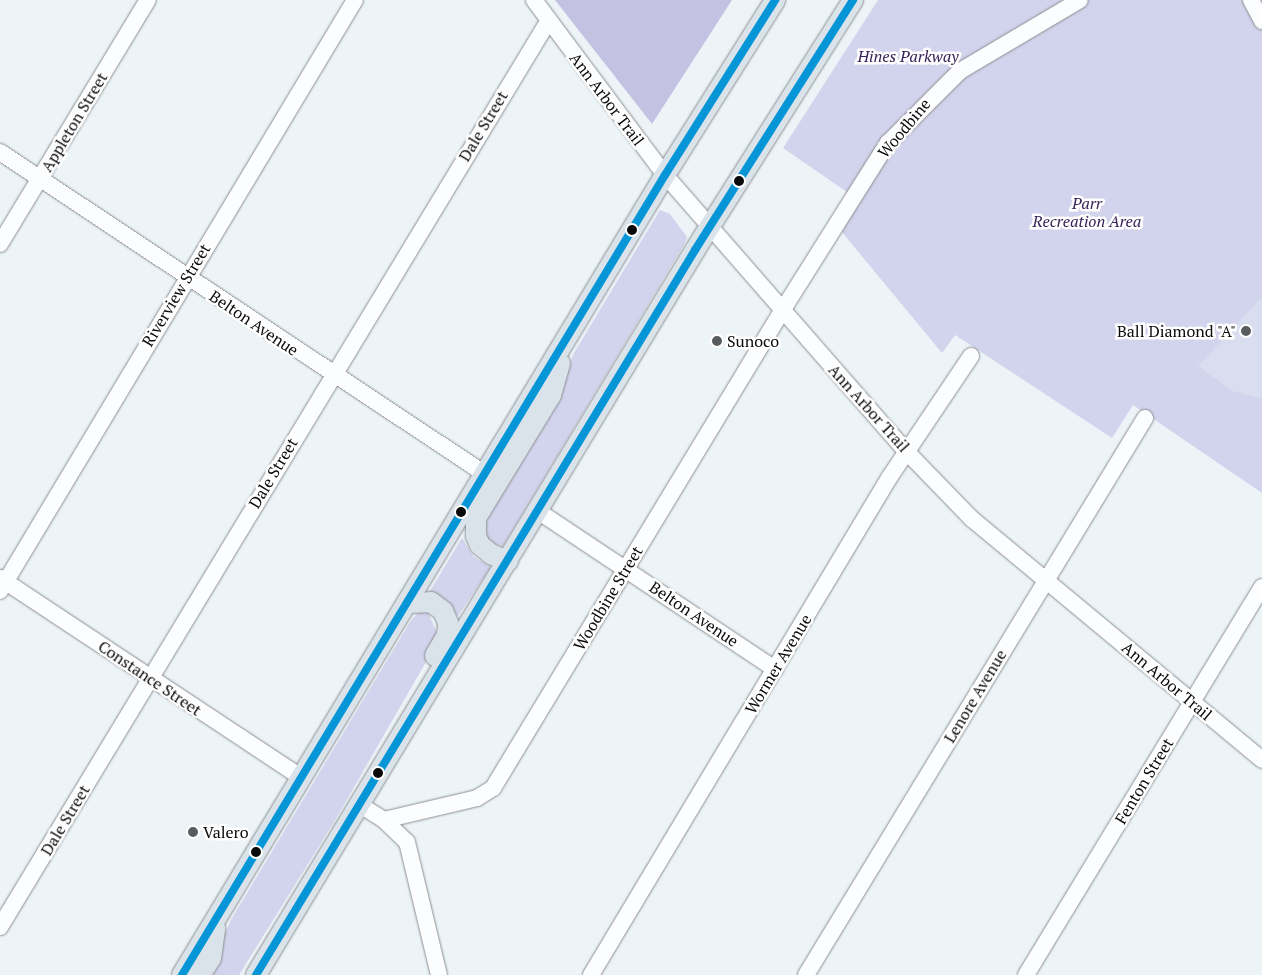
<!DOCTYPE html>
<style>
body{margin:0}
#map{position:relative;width:1262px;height:975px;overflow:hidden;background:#edf4f8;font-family:"PT Serif",serif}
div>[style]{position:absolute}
.green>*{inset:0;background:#d2d3ec}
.forest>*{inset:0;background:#c4c2e3}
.pitch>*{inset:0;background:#d9ddf0}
.roads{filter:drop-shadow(0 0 1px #8c8f91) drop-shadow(0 0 1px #8c8f91)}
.minor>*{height:16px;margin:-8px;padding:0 8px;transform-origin:8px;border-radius:8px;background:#fcfdfe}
.major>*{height:20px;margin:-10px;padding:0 10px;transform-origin:10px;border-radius:10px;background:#d9e3e9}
.bus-1>*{height:8px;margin:-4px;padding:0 4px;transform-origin:4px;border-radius:4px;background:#0696d7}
.dots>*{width:14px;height:14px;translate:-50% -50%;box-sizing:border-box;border:2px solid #fff;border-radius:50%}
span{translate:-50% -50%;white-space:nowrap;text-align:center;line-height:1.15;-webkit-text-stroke:5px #fff;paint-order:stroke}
.park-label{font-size:16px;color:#382359;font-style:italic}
.street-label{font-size:16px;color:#0a0a0a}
.poi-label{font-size:16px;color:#0a0a0a}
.right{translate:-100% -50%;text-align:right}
.left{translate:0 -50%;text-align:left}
</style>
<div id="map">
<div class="green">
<i style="clip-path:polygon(878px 0,1262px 0,1262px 493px,1133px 405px,1112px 438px,955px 335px,942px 353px,841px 231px,860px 201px,783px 148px)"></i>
<i style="clip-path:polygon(660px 210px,670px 214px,687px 237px,684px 245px,503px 546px,492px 544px,487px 540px,482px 517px,558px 391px,574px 353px)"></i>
<i style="clip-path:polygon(462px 538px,474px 557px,491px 567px,458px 616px,430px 591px)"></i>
<i style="clip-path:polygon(428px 612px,437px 633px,434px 648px,334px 822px,239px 975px,205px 975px,232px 918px,412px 619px,418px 613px)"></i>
</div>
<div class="forest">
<i style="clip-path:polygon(555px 0,732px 0,652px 124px)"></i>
</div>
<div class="pitch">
<i style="clip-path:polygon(1262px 297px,1262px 399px,1232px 391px,1198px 366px)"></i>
</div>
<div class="roads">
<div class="minor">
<i style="left:534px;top:0;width:219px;rotate:53.2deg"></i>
<i style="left:665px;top:175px;width:366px;rotate:48.9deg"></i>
<i style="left:906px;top:451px;width:95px;rotate:45.9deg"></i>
<i style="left:972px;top:519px;width:377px;rotate:39.7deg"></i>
<i style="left:1251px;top:0;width:24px;rotate:62deg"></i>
<i style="left:0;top:152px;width:582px;rotate:33.58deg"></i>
<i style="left:0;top:244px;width:285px;rotate:-58.8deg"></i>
<i style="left:538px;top:511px;width:285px;rotate:33.7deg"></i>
<i style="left:0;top:578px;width:361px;rotate:33.5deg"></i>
<i style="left:0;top:591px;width:689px;rotate:-59.01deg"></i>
<i style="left:360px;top:805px;width:28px;rotate:32deg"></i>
<i style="left:384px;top:820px;width:32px;rotate:44deg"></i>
<i style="left:407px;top:842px;width:137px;rotate:76.5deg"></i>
<i style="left:384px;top:820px;width:96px;rotate:-13.3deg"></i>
<i style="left:477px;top:798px;width:19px;rotate:-32deg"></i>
<i style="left:493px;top:788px;width:558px;rotate:-58.79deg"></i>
<i style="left:782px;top:311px;width:199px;rotate:-57.8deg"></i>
<i style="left:888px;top:143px;width:102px;rotate:-45deg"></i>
<i style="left:960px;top:71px;width:139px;rotate:-30.6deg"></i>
<i style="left:0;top:927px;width:1060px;rotate:-58.81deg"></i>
<i style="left:591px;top:975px;width:579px;rotate:-59.05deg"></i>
<i style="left:889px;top:478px;width:147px;rotate:-56.1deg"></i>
<i style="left:806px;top:975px;width:652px;rotate:-58.67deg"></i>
<i style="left:1026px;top:975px;width:454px;rotate:-58.7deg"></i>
</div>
<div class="major">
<i style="left:508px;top:561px;width:18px;rotate:-158deg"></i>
<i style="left:491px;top:554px;width:14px;rotate:-141deg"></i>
<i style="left:480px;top:545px;width:10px;rotate:-114deg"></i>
<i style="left:476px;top:536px;width:18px;rotate:-90deg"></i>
<i style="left:476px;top:518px;width:144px;rotate:-58.6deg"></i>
<i style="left:551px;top:395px;width:33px;rotate:-74deg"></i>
<i style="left:407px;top:603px;width:24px;rotate:-2deg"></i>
<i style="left:431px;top:602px;width:15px;rotate:37deg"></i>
<i style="left:443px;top:611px;width:13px;rotate:67deg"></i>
<i style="left:448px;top:623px;width:12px;rotate:95deg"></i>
<i style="left:447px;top:635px;width:24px;rotate:120deg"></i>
<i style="left:182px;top:975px;width:934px;rotate:-58.88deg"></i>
<i style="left:665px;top:175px;width:207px;rotate:-57.8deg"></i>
<i style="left:200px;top:975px;width:20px;rotate:-57deg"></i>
<i style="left:211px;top:958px;width:30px;rotate:-82deg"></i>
<i style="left:256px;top:975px;width:848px;rotate:-58.8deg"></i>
<i style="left:695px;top:250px;width:296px;rotate:-57.7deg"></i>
</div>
</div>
<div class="bus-1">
<i style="left:182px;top:975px;width:934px;rotate:-58.88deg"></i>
<i style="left:665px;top:175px;width:207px;rotate:-57.8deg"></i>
<i style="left:256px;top:975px;width:848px;rotate:-58.8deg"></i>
<i style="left:695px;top:250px;width:296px;rotate:-57.7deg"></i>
</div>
<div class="dots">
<i style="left:739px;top:181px;background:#0a0a0a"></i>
<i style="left:632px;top:230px;background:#0a0a0a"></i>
<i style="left:1246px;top:331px;background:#595c5d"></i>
<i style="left:717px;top:341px;background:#595c5d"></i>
<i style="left:461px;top:512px;background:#0a0a0a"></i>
<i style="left:378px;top:773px;background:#0a0a0a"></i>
<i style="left:193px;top:832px;background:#595c5d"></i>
<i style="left:256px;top:852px;background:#0a0a0a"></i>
</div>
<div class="park-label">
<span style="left:908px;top:56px">Hines Parkway</span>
<span style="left:1087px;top:212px">Parr<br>Recreation Area</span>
</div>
<div class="street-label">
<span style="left:607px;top:99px;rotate:53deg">Ann Arbor Trail</span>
<span style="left:74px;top:122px;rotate:-59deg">Appleton Street</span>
<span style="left:483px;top:126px;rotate:-59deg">Dale Street</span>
<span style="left:904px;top:128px;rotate:-50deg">Woodbine</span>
<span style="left:176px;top:295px;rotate:-59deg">Riverview Street</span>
<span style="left:254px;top:323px;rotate:34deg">Belton Avenue</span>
<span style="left:869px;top:408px;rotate:48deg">Ann Arbor Trail</span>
<span style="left:273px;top:473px;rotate:-59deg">Dale Street</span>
<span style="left:608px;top:598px;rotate:-59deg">Woodbine Street</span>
<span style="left:694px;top:614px;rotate:34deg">Belton Avenue</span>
<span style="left:778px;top:664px;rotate:-59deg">Wormer Avenue</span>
<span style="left:150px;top:678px;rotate:34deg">Constance Street</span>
<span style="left:1167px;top:681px;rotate:40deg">Ann Arbor Trail</span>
<span style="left:975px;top:696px;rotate:-59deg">Lenore Avenue</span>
<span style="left:1144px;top:781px;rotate:-59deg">Fenton Street</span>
<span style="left:65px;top:820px;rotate:-59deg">Dale Street</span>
</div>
<div class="poi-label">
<span class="right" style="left:1236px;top:331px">Ball Diamond "A"</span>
<span class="left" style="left:727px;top:341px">Sunoco</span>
<span class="left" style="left:203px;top:832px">Valero</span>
</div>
</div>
